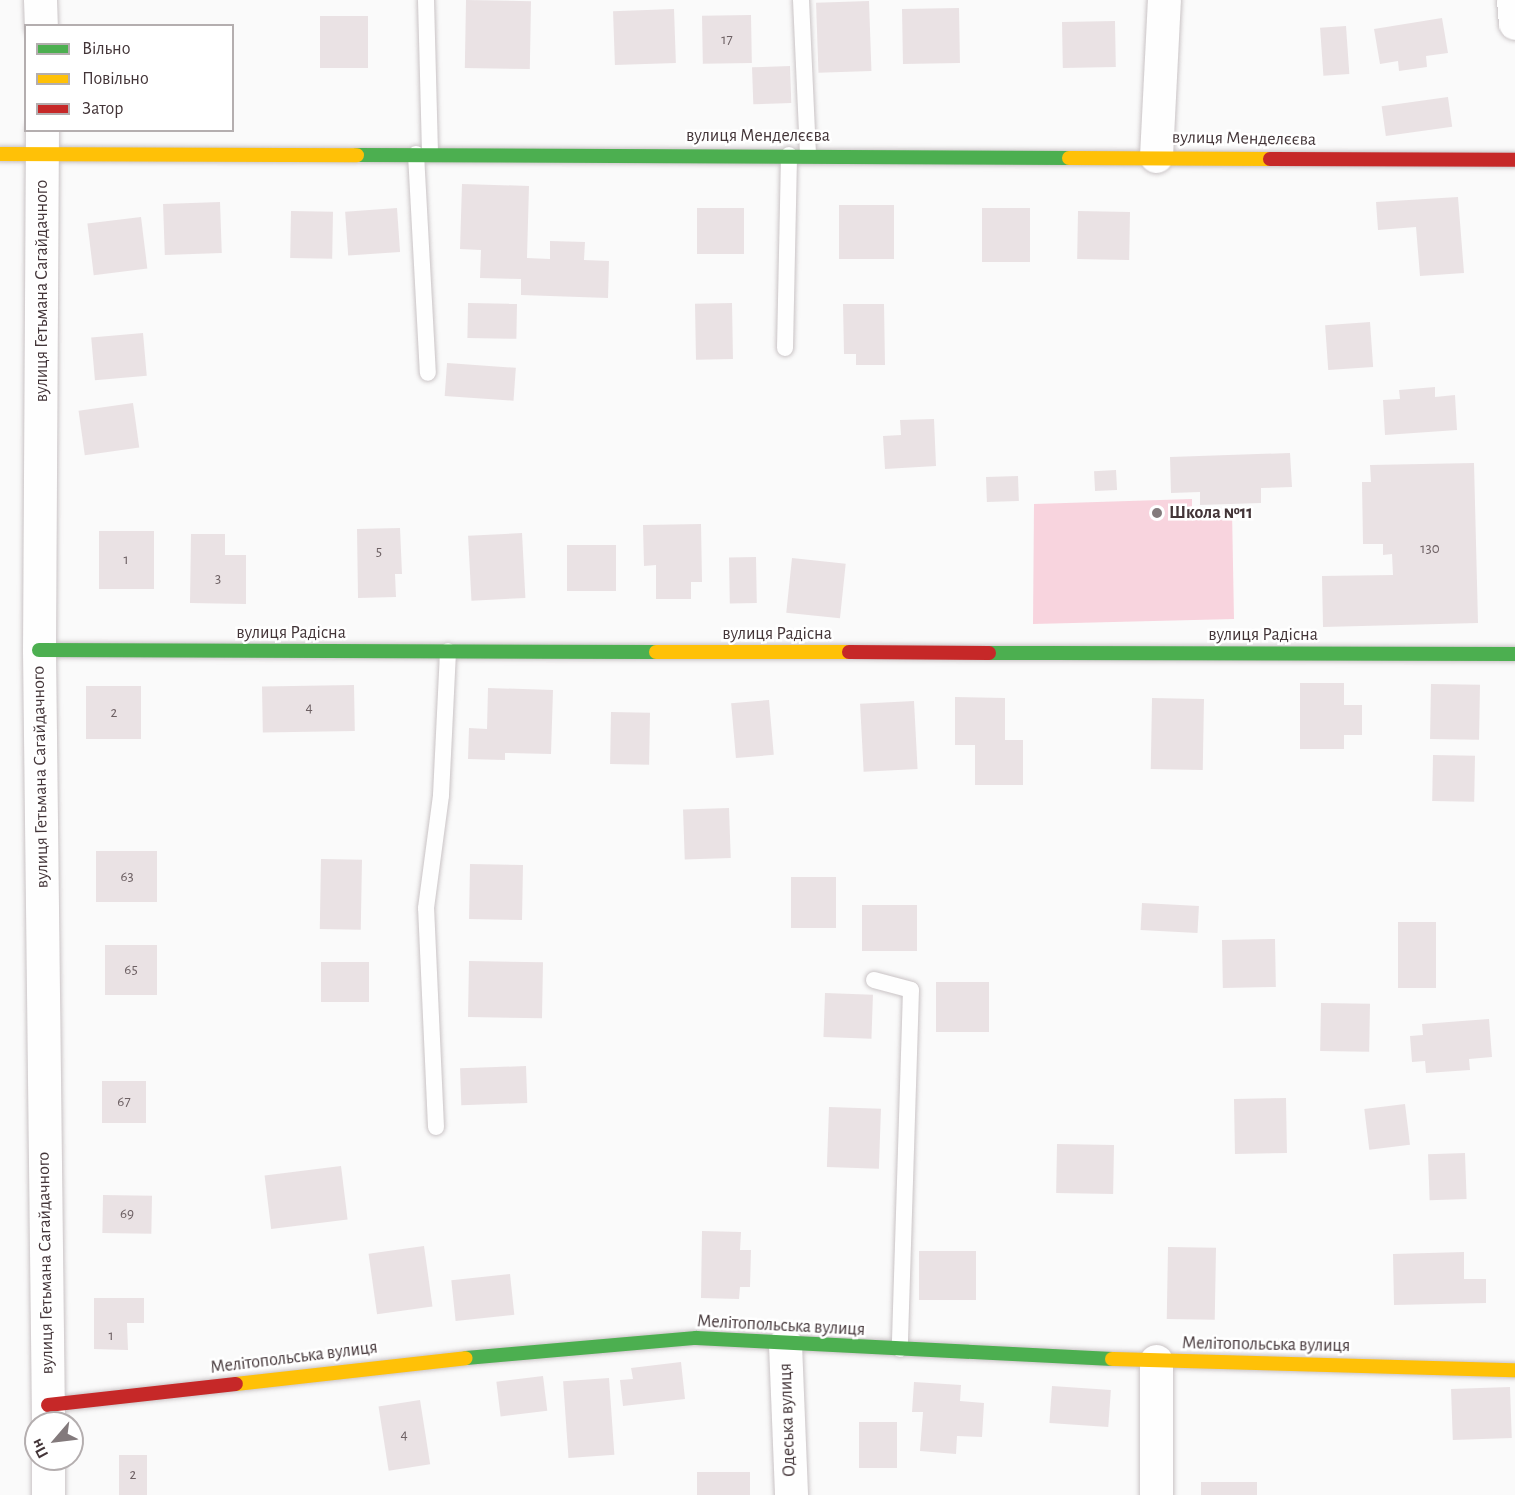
<!DOCTYPE html>
<meta charset="utf-8">
<style>
body{margin:0}
#map{position:relative;width:1515px;height:1495px;overflow:hidden;background:#fafafa;font-family:"Alegreya Sans",sans-serif}
div>[style]{position:absolute}
.green>*{inset:0;background:#f8d4de}
.building>*{inset:0;background:#eae2e4;transform-origin:0 0}
.roads{filter:drop-shadow(0 0 2px #c9c3c5) drop-shadow(0 0 2px #c9c3c5)}
.lane>*{height:16px;margin:-8px;padding:0 8px;transform-origin:8px;border-radius:8px;background:#fefefe}
.street>*{height:33px;margin:-16.5px;padding:0 16.5px;transform-origin:16.5px;border-radius:16.5px;background:#fefefe}
.fast>*{height:14px;margin:-7px;padding:0 7px;transform-origin:7px;border-radius:7px;background:#4caf50}
.slow>*{height:14px;margin:-7px;padding:0 7px;transform-origin:7px;border-radius:7px;background:#ffc107}
.jam>*{height:14px;margin:-7px;padding:0 7px;transform-origin:7px;border-radius:7px;background:#c62828}
.dots>*{width:16px;height:16px;translate:-50% -50%;box-sizing:border-box;border:3px solid #fff;border-radius:50%}
span{translate:-50% -50%;white-space:nowrap;text-align:center;line-height:1.15;-webkit-text-stroke:5px #fff;paint-order:stroke}
.number-label{font-size:15px;color:#6d6063}
.number-label span{-webkit-text-stroke-width:0}
.street-label{font-size:18px;color:#433538}
.poi-label{font-size:18px;color:#433538;font-weight:700}
.left{translate:0 -50%;text-align:left}
.legend{position:absolute;left:24px;top:24px;width:210px;height:108px;box-sizing:border-box;background:#fff;border:2px solid #b4aeaf;margin:0;padding:8px 10px;list-style:none;font-size:18px;color:#433538}
.legend li{display:flex;align-items:center;gap:12px;height:30px}
.legend b{width:30px;border:2px solid #b4aeaf}
.north{position:absolute;left:24px;top:1411px;width:60px;height:60px;box-sizing:border-box;background:#fff;border:2px solid #b4aeaf;border-radius:50%;rotate:242deg;font-size:16px;font-weight:700;line-height:24px;text-align:center;color:#433538}
.north::after{content:'';display:block;margin:auto;width:21px;height:27px;background:#837a7c;clip-path:polygon(50% 0,100% 100%,50% 72%,0 100%)}
</style>
<div id="map">
<div class="green">
<i style="clip-path:polygon(1192px 499px,1192px 511px,1232px 510px,1234px 619px,1033px 624px,1034px 504px)"></i>
</div>
<div class="building">
<i style="left:466px;top:0;width:65px;height:68px;rotate:1deg"></i>
<i style="left:869px;top:1px;width:70px;height:53px;rotate:88deg"></i>
<i style="left:959px;top:8px;width:55px;height:57px;rotate:89deg"></i>
<i style="left:674px;top:9px;width:54px;height:61px;rotate:88deg"></i>
<i style="left:751px;top:15px;width:48px;height:49px;rotate:89deg"></i>
<i style="left:320px;top:16px;width:48px;height:52px"></i>
<i style="clip-path:polygon(1442px 18px,1448px 53px,1426px 56px,1427px 67px,1399px 71px,1398px 61px,1380px 64px,1374px 29px)"></i>
<i style="left:1115px;top:21px;width:46px;height:53px;rotate:89deg"></i>
<i style="left:1346px;top:26px;width:48px;height:26px;rotate:86deg"></i>
<i style="left:790px;top:66px;width:37px;height:38px;rotate:88deg"></i>
<i style="left:1448px;top:97px;width:30px;height:67px;rotate:82deg"></i>
<i style="clip-path:polygon(462px 184px,529px 186px,527px 258px,550px 259px,550px 241px,585px 242px,584px 260px,609px 261px,608px 298px,521px 295px,521px 279px,480px 278px,481px 250px,460px 249px)"></i>
<i style="clip-path:polygon(1458px 197px,1464px 273px,1420px 276px,1416px 227px,1378px 230px,1376px 202px)"></i>
<i style="left:220px;top:202px;width:51px;height:57px;rotate:88deg"></i>
<i style="left:839px;top:205px;width:55px;height:54px"></i>
<i style="left:397px;top:208px;width:44px;height:52px;rotate:86deg"></i>
<i style="left:697px;top:208px;width:47px;height:46px"></i>
<i style="left:982px;top:208px;width:48px;height:54px"></i>
<i style="left:291px;top:211px;width:42px;height:47px;rotate:1deg"></i>
<i style="left:1078px;top:211px;width:52px;height:48px;rotate:1deg"></i>
<i style="left:141px;top:217px;width:52px;height:54px;rotate:83deg"></i>
<i style="left:468px;top:303px;width:49px;height:35px;rotate:1deg"></i>
<i style="left:732px;top:303px;width:56px;height:37px;rotate:89deg"></i>
<i style="clip-path:polygon(843px 304px,884px 304px,885px 365px,856px 365px,856px 354px,844px 354px)"></i>
<i style="left:1370px;top:322px;width:45px;height:45px;rotate:86deg"></i>
<i style="left:143px;top:333px;width:43px;height:52px;rotate:85deg"></i>
<i style="left:447px;top:363px;width:69px;height:33px;rotate:4deg"></i>
<i style="clip-path:polygon(1435px 387px,1435px 397px,1455px 395px,1457px 430px,1385px 435px,1383px 400px,1400px 399px,1399px 390px)"></i>
<i style="left:133px;top:403px;width:45px;height:55px;rotate:82deg"></i>
<i style="clip-path:polygon(934px 419px,936px 466px,885px 469px,883px 436px,901px 435px,900px 420px)"></i>
<i style="clip-path:polygon(1290px 453px,1292px 487px,1261px 488px,1261px 503px,1200px 505px,1200px 492px,1171px 493px,1170px 457px)"></i>
<i style="clip-path:polygon(1474px 463px,1478px 623px,1323px 627px,1322px 576px,1393px 575px,1392px 554px,1383px 555px,1383px 544px,1363px 544px,1362px 482px,1371px 482px,1370px 465px)"></i>
<i style="left:1116px;top:470px;width:20px;height:22px;rotate:87deg"></i>
<i style="left:1018px;top:476px;width:25px;height:32px;rotate:88deg"></i>
<i style="clip-path:polygon(701px 524px,702px 582px,691px 582px,691px 599px,656px 599px,656px 565px,644px 566px,643px 525px)"></i>
<i style="clip-path:polygon(400px 528px,402px 574px,395px 574px,396px 597px,358px 598px,357px 529px)"></i>
<i style="left:99px;top:531px;width:55px;height:58px"></i>
<i style="left:522px;top:533px;width:65px;height:54px;rotate:87deg"></i>
<i style="clip-path:polygon(191px 534px,225px 534px,225px 555px,246px 555px,246px 604px,190px 603px)"></i>
<i style="left:567px;top:545px;width:49px;height:46px"></i>
<i style="left:756px;top:557px;width:46px;height:27px;rotate:89deg"></i>
<i style="left:792px;top:558px;width:54px;height:55px;rotate:6deg"></i>
<i style="clip-path:polygon(1300px 683px,1344px 683px,1344px 705px,1362px 705px,1362px 735px,1344px 735px,1344px 749px,1300px 749px)"></i>
<i style="left:1431px;top:684px;width:49px;height:55px;rotate:1deg"></i>
<i style="left:354px;top:685px;width:46px;height:92px;rotate:89deg"></i>
<i style="left:86px;top:686px;width:55px;height:53px"></i>
<i style="clip-path:polygon(488px 688px,553px 690px,551px 754px,505px 753px,505px 760px,468px 759px,469px 728px,487px 729px)"></i>
<i style="clip-path:polygon(955px 697px,1005px 698px,1005px 740px,1023px 740px,1023px 785px,975px 785px,975px 745px,955px 745px)"></i>
<i style="left:1152px;top:698px;width:52px;height:71px;rotate:1deg"></i>
<i style="left:769px;top:700px;width:55px;height:38px;rotate:85deg"></i>
<i style="left:914px;top:701px;width:68px;height:54px;rotate:87deg"></i>
<i style="left:611px;top:712px;width:39px;height:52px;rotate:1deg"></i>
<i style="left:1433px;top:755px;width:42px;height:46px;rotate:1deg"></i>
<i style="left:729px;top:808px;width:50px;height:46px;rotate:88deg"></i>
<i style="left:96px;top:851px;width:61px;height:51px"></i>
<i style="left:321px;top:859px;width:41px;height:70px;rotate:1deg"></i>
<i style="left:470px;top:864px;width:53px;height:55px;rotate:1deg"></i>
<i style="left:836px;top:877px;width:51px;height:45px;rotate:90deg"></i>
<i style="left:1142px;top:903px;width:57px;height:27px;rotate:3deg"></i>
<i style="left:862px;top:905px;width:55px;height:46px"></i>
<i style="left:1398px;top:922px;width:38px;height:66px"></i>
<i style="left:1275px;top:939px;width:48px;height:53px;rotate:89deg"></i>
<i style="left:105px;top:945px;width:52px;height:50px"></i>
<i style="left:469px;top:961px;width:74px;height:56px;rotate:1deg"></i>
<i style="left:321px;top:962px;width:48px;height:40px"></i>
<i style="left:936px;top:982px;width:53px;height:50px"></i>
<i style="left:825px;top:993px;width:48px;height:44px;rotate:2deg"></i>
<i style="left:1321px;top:1003px;width:49px;height:48px;rotate:1deg"></i>
<i style="clip-path:polygon(1489px 1019px,1492px 1057px,1469px 1059px,1470px 1070px,1426px 1073px,1425px 1061px,1412px 1062px,1410px 1036px,1423px 1035px,1422px 1024px)"></i>
<i style="left:526px;top:1066px;width:37px;height:66px;rotate:88deg"></i>
<i style="left:102px;top:1081px;width:44px;height:42px"></i>
<i style="left:1286px;top:1098px;width:55px;height:52px;rotate:89deg"></i>
<i style="left:1405px;top:1104px;width:41px;height:41px;rotate:83deg"></i>
<i style="left:829px;top:1107px;width:52px;height:60px;rotate:2deg"></i>
<i style="left:1057px;top:1144px;width:57px;height:49px;rotate:1deg"></i>
<i style="left:1465px;top:1153px;width:46px;height:37px;rotate:88deg"></i>
<i style="left:341px;top:1166px;width:54px;height:77px;rotate:83deg"></i>
<i style="left:103px;top:1195px;width:49px;height:38px;rotate:1deg"></i>
<i style="clip-path:polygon(702px 1231px,741px 1232px,740px 1250px,751px 1250px,750px 1287px,740px 1287px,739px 1299px,701px 1298px)"></i>
<i style="left:424px;top:1246px;width:61px;height:56px;rotate:82deg"></i>
<i style="left:1168px;top:1247px;width:48px;height:72px;rotate:1deg"></i>
<i style="left:919px;top:1251px;width:57px;height:49px"></i>
<i style="clip-path:polygon(1464px 1252px,1464px 1279px,1486px 1279px,1486px 1303px,1394px 1305px,1393px 1254px)"></i>
<i style="left:510px;top:1274px;width:41px;height:59px;rotate:84deg"></i>
<i style="clip-path:polygon(94px 1298px,144px 1298px,144px 1323px,127px 1323px,128px 1350px,94px 1349px)"></i>
<i style="clip-path:polygon(681px 1362px,685px 1399px,623px 1406px,620px 1380px,633px 1379px,631px 1368px)"></i>
<i style="left:543px;top:1376px;width:35px;height:47px;rotate:83deg"></i>
<i style="left:609px;top:1378px;width:77px;height:46px;rotate:86deg"></i>
<i style="clip-path:polygon(914px 1382px,961px 1385px,960px 1401px,984px 1403px,982px 1437px,957px 1436px,956px 1454px,920px 1451px,923px 1412px,912px 1412px)"></i>
<i style="left:1052px;top:1386px;width:59px;height:37px;rotate:4deg"></i>
<i style="left:1510px;top:1387px;width:51px;height:59px;rotate:88deg"></i>
<i style="left:420px;top:1400px;width:65px;height:42px;rotate:81deg"></i>
<i style="left:897px;top:1422px;width:46px;height:38px;rotate:90deg"></i>
<i style="left:119px;top:1455px;width:28px;height:40px"></i>
<i style="left:697px;top:1472px;width:53px;height:23px"></i>
<i style="left:1257px;top:1482px;width:13px;height:56px;rotate:90deg"></i>
</div>
<div class="roads">
<div class="lane">
<i style="left:426px;top:0;width:154px;rotate:88.5deg"></i>
<i style="left:801px;top:0;width:155px;rotate:87.4deg"></i>
<i style="left:416px;top:154px;width:219px;rotate:86.9deg"></i>
<i style="left:785px;top:348px;width:193px;rotate:-88.8deg"></i>
<i style="left:874px;top:980px;width:38px;rotate:15deg"></i>
<i style="left:911px;top:990px;width:359px;rotate:91.8deg"></i>
<i style="left:436px;top:1127px;width:219px;rotate:-92.6deg"></i>
<i style="left:426px;top:908px;width:114px;rotate:-82.4deg"></i>
<i style="left:441px;top:795px;width:144px;rotate:-87.2deg"></i>
</div>
<div class="street">
<i style="left:40px;top:0;width:26px;rotate:88deg"></i>
<i style="left:1513px;top:0;width:23px;rotate:85deg"></i>
<i style="left:42px;top:130px;width:520px;rotate:90.33deg"></i>
<i style="left:39px;top:650px;width:773px;rotate:89.33deg"></i>
<i style="left:1156px;top:156px;width:156px;rotate:-87.1deg"></i>
<i style="left:785px;top:1344px;width:151px;rotate:87.7deg"></i>
<i style="left:48px;top:1459px;width:36px;rotate:90deg"></i>
<i style="left:1156px;top:1495px;width:134px;rotate:-90deg"></i>
</div>
<div class="fast">
<i style="left:357px;top:155px;width:712px;rotate:0.24deg"></i>
<i style="left:39px;top:650px;width:617px;rotate:0.19deg"></i>
<i style="left:989px;top:653px;width:526px;rotate:0.11deg"></i>
<i style="left:466px;top:1358px;width:231px;rotate:-5deg"></i>
<i style="left:696px;top:1338px;width:417px;rotate:2.9deg"></i>
</div>
<div class="slow">
<i style="left:0;top:154px;width:357px;rotate:0.2deg"></i>
<i style="left:1069px;top:158px;width:201px;rotate:0.3deg"></i>
<i style="left:656px;top:652px;width:193px"></i>
<i style="left:1112px;top:1359px;width:403px;rotate:1.6deg"></i>
<i style="left:236px;top:1384px;width:231px;rotate:-6.4deg"></i>
</div>
<div class="jam">
<i style="left:1270px;top:159px;width:245px;rotate:0.2deg"></i>
<i style="left:849px;top:652px;width:140px;rotate:0.4deg"></i>
<i style="left:48px;top:1405px;width:189px;rotate:-6.4deg"></i>
</div>
</div>
<div class="dots">
<i style="left:1157px;top:513px;background:#837a7c"></i>
</div>
<div class="number-label">
<span style="left:727px;top:40px">17</span>
<span style="left:1430px;top:549px">130</span>
<span style="left:379px;top:552px">5</span>
<span style="left:126px;top:560px">1</span>
<span style="left:218px;top:579px">3</span>
<span style="left:309px;top:708px">4</span>
<span style="left:114px;top:713px">2</span>
<span style="left:127px;top:877px">63</span>
<span style="left:131px;top:970px">65</span>
<span style="left:124px;top:1102px">67</span>
<span style="left:127px;top:1214px">69</span>
<span style="left:111px;top:1336px">1</span>
<span style="left:404px;top:1435px">4</span>
<span style="left:133px;top:1475px">2</span>
</div>
<div class="street-label">
<span style="left:758px;top:136px">вулиця Менделєєва</span>
<span style="left:1244px;top:139px;rotate:1deg">вулиця Менделєєва</span>
<span style="left:42px;top:291px;rotate:-90deg">вулиця Гетьмана Сагайдачного</span>
<span style="left:291px;top:633px">вулиця Радісна</span>
<span style="left:777px;top:634px">вулиця Радісна</span>
<span style="left:1263px;top:635px">вулиця Радісна</span>
<span style="left:41px;top:777px;rotate:-91deg">вулиця Гетьмана Сагайдачного</span>
<span style="left:46px;top:1263px;rotate:-91deg">вулиця Гетьмана Сагайдачного</span>
<span style="left:781px;top:1326px;rotate:3deg">Мелітопольська вулиця</span>
<span style="left:1266px;top:1345px;rotate:1deg">Мелітопольська вулиця</span>
<span style="left:294px;top:1358px;rotate:-7deg">Мелітопольська вулиця</span>
<span style="left:788px;top:1420px;rotate:-92deg">Одеська вулиця</span>
</div>
<div class="poi-label">
<span class="left" style="left:1169px;top:513px">Школа №11</span>
</div>
<ul class="legend">
<li><b style="height:8px;background:#4caf50"></b>Вільно</li>
<li><b style="height:8px;background:#ffc107"></b>Повільно</li>
<li><b style="height:8px;background:#c62828"></b>Затор</li>
</ul>
<div class="north">Пн</div>
</div>
